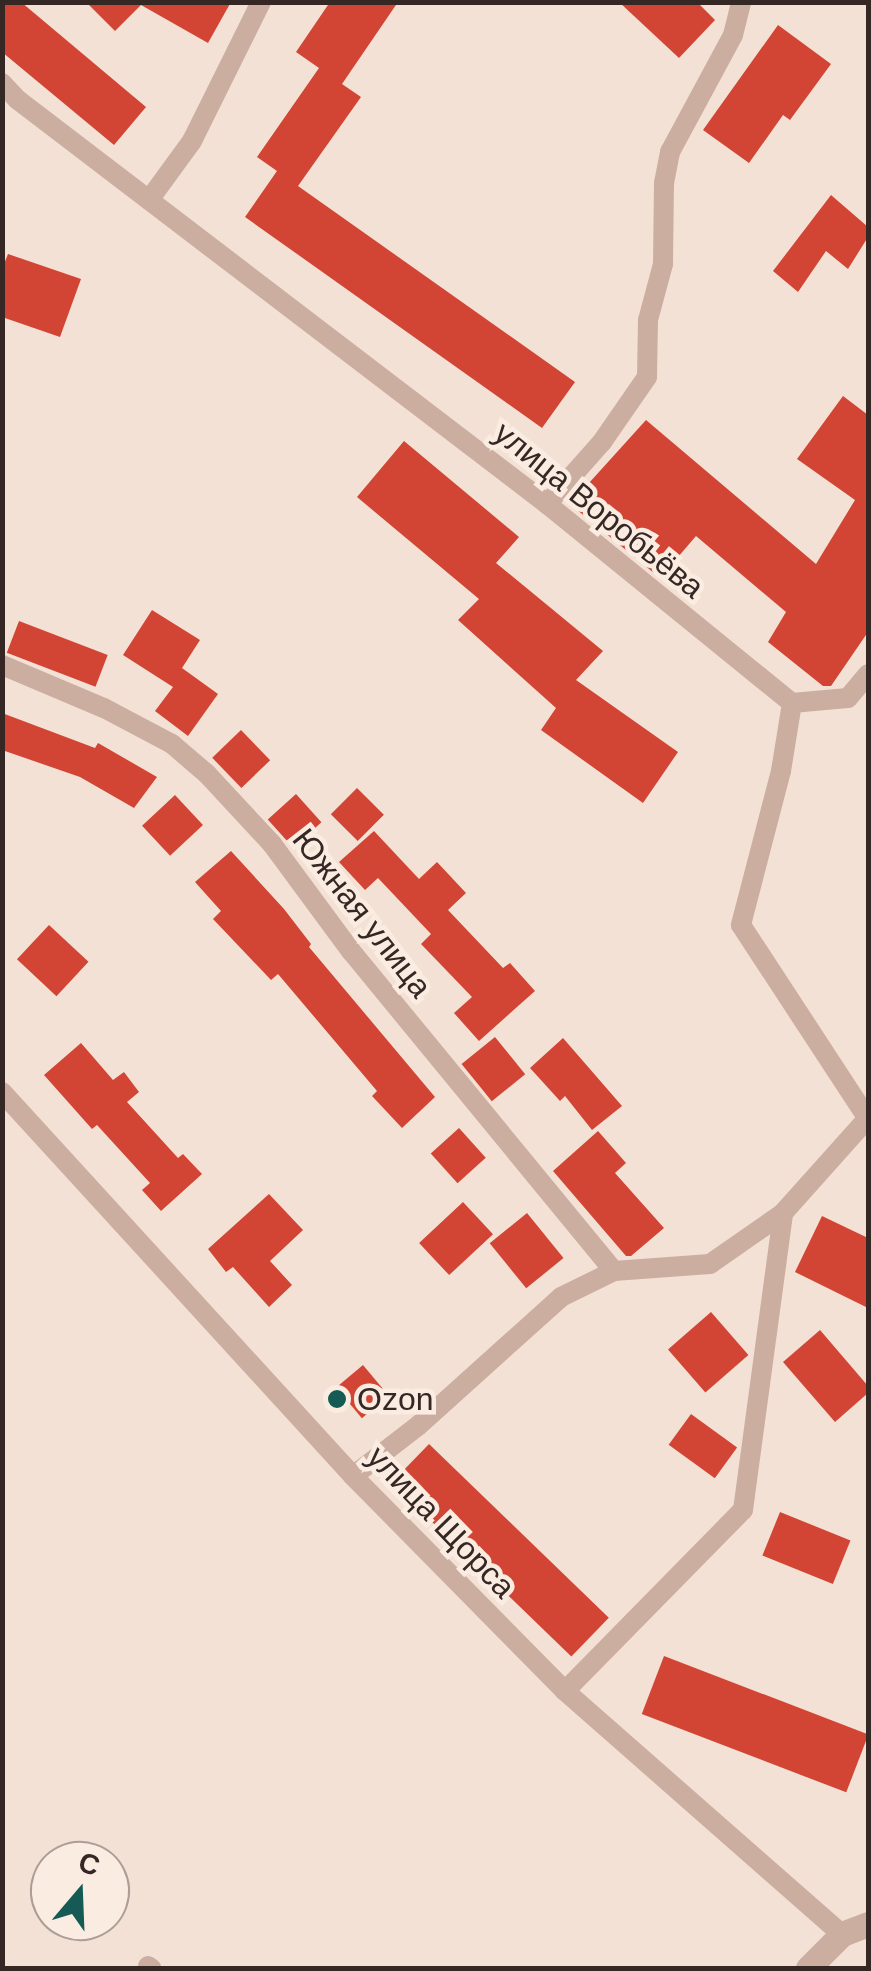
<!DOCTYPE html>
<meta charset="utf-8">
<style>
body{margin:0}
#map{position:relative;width:871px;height:1971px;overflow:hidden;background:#f3e1d5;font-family:Arial,sans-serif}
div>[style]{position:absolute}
.building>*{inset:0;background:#d24535;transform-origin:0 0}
.minor>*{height:20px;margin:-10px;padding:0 10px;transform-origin:10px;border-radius:10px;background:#ccaea1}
.tertiary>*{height:25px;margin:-12.5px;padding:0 12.5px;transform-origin:12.5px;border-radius:12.5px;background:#ccaea1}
.dots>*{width:28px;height:28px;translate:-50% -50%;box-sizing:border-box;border:5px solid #fbece2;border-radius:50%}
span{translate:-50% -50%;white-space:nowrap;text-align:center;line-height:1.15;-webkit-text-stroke:9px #fbece2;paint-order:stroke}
.street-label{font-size:32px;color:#352724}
.poi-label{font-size:32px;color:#352724}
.left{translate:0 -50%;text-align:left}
.frame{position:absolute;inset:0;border:5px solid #352724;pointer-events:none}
.north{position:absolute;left:30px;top:1841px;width:100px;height:100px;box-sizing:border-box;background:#fbece2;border:2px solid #ac9d96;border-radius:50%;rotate:19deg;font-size:28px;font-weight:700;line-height:40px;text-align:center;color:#352724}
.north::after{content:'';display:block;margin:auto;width:35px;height:45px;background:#165a55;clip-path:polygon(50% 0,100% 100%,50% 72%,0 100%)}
</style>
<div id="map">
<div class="building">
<i style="clip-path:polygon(2px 2px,21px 2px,146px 107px,114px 145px,2px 52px)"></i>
<i style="clip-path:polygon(86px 2px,231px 2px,208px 43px,141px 5px,115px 31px)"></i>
<i style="clip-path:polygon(330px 2px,398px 2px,342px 84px,361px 97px,298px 186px,575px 382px,542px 428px,245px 217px,277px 171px,257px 157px,319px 68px,296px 52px)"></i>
<i style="clip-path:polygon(619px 2px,697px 2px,715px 20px,679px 58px)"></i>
<i style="clip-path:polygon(778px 25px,831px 64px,790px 120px,783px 115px,749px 163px,703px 130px)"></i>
<i style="clip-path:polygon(831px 195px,868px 227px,868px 237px,848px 269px,826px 251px,798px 292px,773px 271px)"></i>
<i style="clip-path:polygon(8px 254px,81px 279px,60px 337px,2px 317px,2px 269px)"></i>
<i style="clip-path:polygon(843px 396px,868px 415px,868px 632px,831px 686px,823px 686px,768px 642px,786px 612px,696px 536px,660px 578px,570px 504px,646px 420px,816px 564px,855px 500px,797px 459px)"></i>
<i style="clip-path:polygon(404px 441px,519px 537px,496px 563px,603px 651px,576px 680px,678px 752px,643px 803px,541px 730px,556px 708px,458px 620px,479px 599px,357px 497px)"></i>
<i style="clip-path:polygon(152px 610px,200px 640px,182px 668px,218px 694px,188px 736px,155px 711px,173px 687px,123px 655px)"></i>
<i style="left:19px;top:621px;width:95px;height:34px;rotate:21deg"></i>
<i style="clip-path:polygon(2px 713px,95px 748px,98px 743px,157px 777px,134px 808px,80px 777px,2px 750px)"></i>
<i style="left:241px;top:730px;width:42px;height:40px;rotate:46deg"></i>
<i style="left:357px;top:788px;width:38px;height:37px;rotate:45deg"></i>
<i style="left:296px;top:794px;width:38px;height:38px;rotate:48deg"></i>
<i style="left:175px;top:795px;width:41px;height:45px;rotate:47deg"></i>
<i style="clip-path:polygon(374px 831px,419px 879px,437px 862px,466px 893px,448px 910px,503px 968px,510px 963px,535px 991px,479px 1041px,454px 1013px,472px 997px,421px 944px,431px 934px,378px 878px,365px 890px,339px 862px)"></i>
<i style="clip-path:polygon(231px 851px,284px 909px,311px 944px,309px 947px,435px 1097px,402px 1128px,372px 1096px,377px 1091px,278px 974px,271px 980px,213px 919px,221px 911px,195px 882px)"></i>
<i style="left:49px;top:925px;width:54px;height:47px;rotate:43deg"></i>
<i style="left:495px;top:1037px;width:48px;height:43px;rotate:51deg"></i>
<i style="clip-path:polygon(563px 1038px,622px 1106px,592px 1130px,565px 1096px,560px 1101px,530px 1068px)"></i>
<i style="clip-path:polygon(81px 1043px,113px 1080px,124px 1072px,139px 1092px,127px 1102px,178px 1158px,183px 1154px,202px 1174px,161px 1211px,142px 1190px,150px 1183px,97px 1125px,92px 1129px,44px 1075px)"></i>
<i style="left:459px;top:1128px;width:40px;height:38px;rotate:48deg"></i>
<i style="clip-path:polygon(598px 1131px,626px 1163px,615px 1173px,664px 1228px,631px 1256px,626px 1256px,553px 1171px)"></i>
<i style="clip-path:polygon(269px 1194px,303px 1230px,270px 1261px,292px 1285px,269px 1307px,233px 1267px,226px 1272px,208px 1249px)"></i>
<i style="left:463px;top:1202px;width:44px;height:60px;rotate:47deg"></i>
<i style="left:527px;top:1213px;width:58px;height:48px;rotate:51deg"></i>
<i style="clip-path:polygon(822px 1216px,868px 1238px,868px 1308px,795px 1272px)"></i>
<i style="left:711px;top:1312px;width:57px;height:57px;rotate:49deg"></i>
<i style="clip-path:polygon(820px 1330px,868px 1386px,868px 1393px,835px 1422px,783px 1362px)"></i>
<i style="left:363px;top:1365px;width:40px;height:35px;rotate:50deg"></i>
<i style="left:691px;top:1414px;width:57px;height:38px;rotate:36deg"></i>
<i style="left:429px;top:1444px;width:250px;height:54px;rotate:44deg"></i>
<i style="left:780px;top:1512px;width:76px;height:47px;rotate:22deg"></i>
<i style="left:664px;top:1656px;width:219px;height:62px;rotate:21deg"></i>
</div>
<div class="minor">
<i style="left:2px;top:83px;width:23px;rotate:47deg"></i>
<i style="left:18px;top:100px;width:666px;rotate:37.37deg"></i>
<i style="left:547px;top:504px;width:316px;rotate:39.1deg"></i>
<i style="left:792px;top:703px;width:69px;rotate:99.2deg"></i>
<i style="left:781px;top:771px;width:159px;rotate:104.6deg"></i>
<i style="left:741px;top:925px;width:232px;rotate:56.8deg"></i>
<i style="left:149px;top:200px;width:73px;rotate:-53.9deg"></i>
<i style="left:192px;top:141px;width:155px;rotate:-63.6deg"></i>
<i style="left:547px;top:504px;width:83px;rotate:-48.4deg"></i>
<i style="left:602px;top:442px;width:79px;rotate:-55.3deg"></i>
<i style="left:647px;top:377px;width:57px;rotate:-89deg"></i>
<i style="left:648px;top:320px;width:58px;rotate:-75deg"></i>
<i style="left:663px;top:264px;width:81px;rotate:-89.3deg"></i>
<i style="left:664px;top:183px;width:32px;rotate:-79deg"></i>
<i style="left:670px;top:152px;width:133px;rotate:-61.7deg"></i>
<i style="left:733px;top:35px;width:34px;rotate:-76deg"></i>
<i style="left:2px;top:665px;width:111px;rotate:22.9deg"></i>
<i style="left:104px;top:708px;width:77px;rotate:27.9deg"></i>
<i style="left:172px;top:744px;width:46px;rotate:40.6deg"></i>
<i style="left:207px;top:774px;width:96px;rotate:47.1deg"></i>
<i style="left:272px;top:844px;width:133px;rotate:53.6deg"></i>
<i style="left:351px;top:951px;width:414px;rotate:50.6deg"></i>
<i style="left:792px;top:703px;width:56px;rotate:-5.1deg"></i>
<i style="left:848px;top:698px;width:31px;rotate:-50deg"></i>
<i style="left:2px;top:1092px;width:520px;rotate:47.57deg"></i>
<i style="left:353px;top:1476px;width:302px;rotate:45.4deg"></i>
<i style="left:565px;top:1691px;width:368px;rotate:41.3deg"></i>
<i style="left:842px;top:1934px;width:13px;rotate:122deg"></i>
<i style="left:353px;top:1476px;width:83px;rotate:-37.7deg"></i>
<i style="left:419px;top:1425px;width:191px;rotate:-42deg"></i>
<i style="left:561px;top:1297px;width:59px;rotate:-26.1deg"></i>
<i style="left:614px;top:1271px;width:96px;rotate:-4.2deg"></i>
<i style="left:710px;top:1264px;width:89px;rotate:-34.9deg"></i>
<i style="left:783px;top:1213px;width:127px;rotate:-48.2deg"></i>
<i style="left:565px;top:1691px;width:254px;rotate:-45.5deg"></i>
<i style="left:743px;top:1510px;width:300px;rotate:-82.3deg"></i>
<i style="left:148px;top:1966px;width:4px;rotate:34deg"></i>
</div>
<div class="tertiary">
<i style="left:808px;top:1968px;width:48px;rotate:-45deg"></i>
<i style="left:842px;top:1934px;width:28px;rotate:-21deg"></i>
</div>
<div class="dots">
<i style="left:337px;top:1399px;background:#165a55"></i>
</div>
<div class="street-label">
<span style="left:599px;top:510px;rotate:39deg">улица Воробьёва</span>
<span style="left:362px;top:913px;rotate:52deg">Южная улица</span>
<span style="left:441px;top:1522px;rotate:46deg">улица Щорса</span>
</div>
<div class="poi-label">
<span class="left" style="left:357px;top:1399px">Ozon</span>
</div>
<div class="frame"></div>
<div class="north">С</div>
</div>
